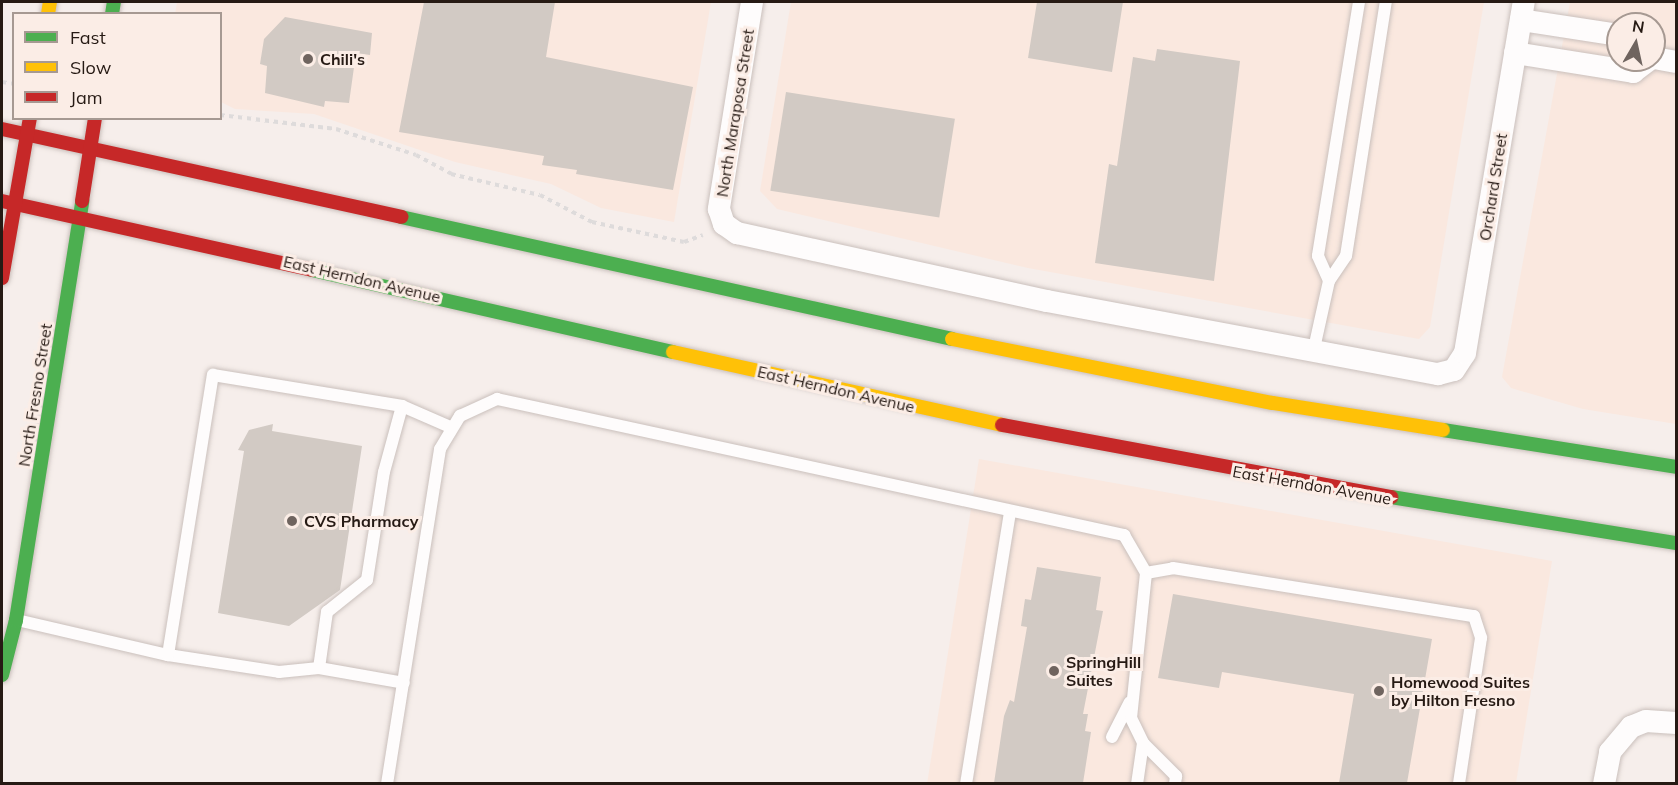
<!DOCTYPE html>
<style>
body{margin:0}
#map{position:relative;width:1678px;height:785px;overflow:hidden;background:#f6eeeb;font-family:Mulish,sans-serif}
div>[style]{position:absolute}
.built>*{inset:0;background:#fae8df}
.building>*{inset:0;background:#d2cac4;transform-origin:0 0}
.path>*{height:4px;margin-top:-2px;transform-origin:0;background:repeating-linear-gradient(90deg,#dedbdb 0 4.5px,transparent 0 9px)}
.roads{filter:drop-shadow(0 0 2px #cac0bc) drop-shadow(0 0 2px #cac0bc)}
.lane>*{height:12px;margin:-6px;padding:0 6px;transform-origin:6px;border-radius:6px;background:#fefcfc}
.street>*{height:22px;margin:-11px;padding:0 11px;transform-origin:11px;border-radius:11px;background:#fefcfc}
.fast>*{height:14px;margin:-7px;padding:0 7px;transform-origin:7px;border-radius:7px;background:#4caf50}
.slow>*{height:14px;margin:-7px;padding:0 7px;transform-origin:7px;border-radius:7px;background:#ffc107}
.jam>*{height:14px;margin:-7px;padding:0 7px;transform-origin:7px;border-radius:7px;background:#c62828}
.dots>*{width:16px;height:16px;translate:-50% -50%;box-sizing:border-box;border:3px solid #fbede6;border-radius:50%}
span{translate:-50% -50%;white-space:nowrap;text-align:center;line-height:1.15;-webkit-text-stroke:6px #fbede6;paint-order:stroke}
.poi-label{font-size:16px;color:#261a14;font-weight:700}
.left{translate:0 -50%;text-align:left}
.street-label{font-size:16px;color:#261a14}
.frame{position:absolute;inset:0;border:3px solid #261a14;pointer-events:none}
.legend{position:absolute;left:12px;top:12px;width:210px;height:108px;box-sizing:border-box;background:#fbede6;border:2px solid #a69992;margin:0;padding:8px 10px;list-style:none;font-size:18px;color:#261a14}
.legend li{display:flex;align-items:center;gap:12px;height:30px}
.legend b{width:30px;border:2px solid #a69992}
.north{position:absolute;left:1606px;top:12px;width:60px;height:60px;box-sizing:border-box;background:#fbede6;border:2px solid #a69992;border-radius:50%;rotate:9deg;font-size:16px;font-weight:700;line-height:24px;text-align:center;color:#261a14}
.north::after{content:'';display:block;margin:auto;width:21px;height:27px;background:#6f645f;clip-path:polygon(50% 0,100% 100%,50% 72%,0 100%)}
</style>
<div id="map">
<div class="built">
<i style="clip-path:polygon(177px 2px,711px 2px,674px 222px,601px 208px,551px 184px,455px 162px,314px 114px,235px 109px,221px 102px,220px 14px,175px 14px)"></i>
<i style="clip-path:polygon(791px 2px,1484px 2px,1430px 327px,1419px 339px,1028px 268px,777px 209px,760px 191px)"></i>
<i style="clip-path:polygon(evenodd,1570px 2px,1676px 2px,1676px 424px,1583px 409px,1511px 388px,1502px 377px,1570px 2px,1618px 24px,1654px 24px,1654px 60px,1618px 60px,1618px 24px)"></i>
<i style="clip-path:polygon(979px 459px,1552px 561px,1516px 783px,927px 784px)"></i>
</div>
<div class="building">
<i style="clip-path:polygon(424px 2px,555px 2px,546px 57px,693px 87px,673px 190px,576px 174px,577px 170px,542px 165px,544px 156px,399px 132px)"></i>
<i style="clip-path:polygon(1037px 2px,1123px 2px,1112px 72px,1028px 58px)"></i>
<i style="clip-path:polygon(285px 17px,372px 33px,370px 55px,356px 53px,349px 103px,325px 101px,324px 107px,265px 93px,267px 66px,260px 64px,264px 39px)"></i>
<i style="clip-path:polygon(1157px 49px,1240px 61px,1214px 281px,1095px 263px,1109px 164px,1117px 166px,1133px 57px,1155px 61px)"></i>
<i style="left:786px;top:92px;width:171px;height:100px;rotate:9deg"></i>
<i style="clip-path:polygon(273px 424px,272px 431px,362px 446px,340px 590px,289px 626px,218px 613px,244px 451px,238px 450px,249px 430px)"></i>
<i style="clip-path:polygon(1037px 567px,1101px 577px,1096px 610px,1103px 611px,1083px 714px,1088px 714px,1085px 731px,1091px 732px,1083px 783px,994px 783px,1004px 716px,1010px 700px,1014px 702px,1027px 627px,1021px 626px,1025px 599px,1031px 600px)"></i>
<i style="clip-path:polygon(1173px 594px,1432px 639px,1407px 783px,1339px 783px,1354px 694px,1222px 672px,1219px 688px,1158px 678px)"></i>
</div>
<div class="path">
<i style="left:2px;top:82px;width:12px;rotate:9deg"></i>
<i style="left:220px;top:115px;width:117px;rotate:6.9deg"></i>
<i style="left:336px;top:129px;width:84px;rotate:18deg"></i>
<i style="left:416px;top:155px;width:40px;rotate:28deg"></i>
<i style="left:451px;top:174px;width:91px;rotate:13.3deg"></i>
<i style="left:540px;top:195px;width:59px;rotate:27.4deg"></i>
<i style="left:592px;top:222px;width:94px;rotate:12.3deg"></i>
<i style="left:684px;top:242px;width:20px;rotate:-20deg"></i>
</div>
<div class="roads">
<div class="lane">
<i style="left:1359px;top:2px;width:257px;rotate:99.2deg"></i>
<i style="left:1318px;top:256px;width:27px;rotate:66deg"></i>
<i style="left:1329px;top:281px;width:30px;rotate:-56deg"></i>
<i style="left:1346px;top:256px;width:257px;rotate:-81.1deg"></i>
<i style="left:1313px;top:353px;width:74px;rotate:-77.5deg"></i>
<i style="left:1146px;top:573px;width:27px;rotate:-10deg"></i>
<i style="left:1173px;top:568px;width:305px;rotate:9.1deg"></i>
<i style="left:1474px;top:616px;width:23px;rotate:72deg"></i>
<i style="left:1481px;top:638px;width:148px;rotate:98.6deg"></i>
<i style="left:17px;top:620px;width:155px;rotate:13.1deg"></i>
<i style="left:168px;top:655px;width:112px;rotate:8.7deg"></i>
<i style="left:279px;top:672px;width:40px;rotate:-5.7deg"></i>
<i style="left:319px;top:668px;width:86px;rotate:10deg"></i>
<i style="left:168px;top:655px;width:284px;rotate:-80.9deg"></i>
<i style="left:213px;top:375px;width:192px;rotate:9.3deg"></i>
<i style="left:402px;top:406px;width:52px;rotate:23.6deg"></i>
<i style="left:319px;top:668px;width:57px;rotate:-81.9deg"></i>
<i style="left:327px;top:612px;width:51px;rotate:-38.7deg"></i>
<i style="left:367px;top:580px;width:109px;rotate:-81.1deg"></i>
<i style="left:384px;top:472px;width:68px;rotate:-74.7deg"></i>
<i style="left:1112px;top:737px;width:39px;rotate:-63deg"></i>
<i style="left:1143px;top:743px;width:47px;rotate:45deg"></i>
<i style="left:1176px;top:776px;width:8px;rotate:97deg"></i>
<i style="left:387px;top:784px;width:339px;rotate:-81deg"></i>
<i style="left:440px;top:449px;width:39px;rotate:-59deg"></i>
<i style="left:460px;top:416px;width:41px;rotate:-24.7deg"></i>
<i style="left:497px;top:399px;width:642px;rotate:12.24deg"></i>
<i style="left:1124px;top:535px;width:44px;rotate:59.9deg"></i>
<i style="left:1146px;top:573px;width:146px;rotate:95.9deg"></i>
<i style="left:1131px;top:718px;width:28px;rotate:64deg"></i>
<i style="left:1143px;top:743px;width:41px;rotate:98.3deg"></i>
<i style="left:966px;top:784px;width:275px;rotate:-80.8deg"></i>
</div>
<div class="street">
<i style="left:752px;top:2px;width:210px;rotate:99.1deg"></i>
<i style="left:719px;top:209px;width:16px;rotate:72deg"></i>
<i style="left:724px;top:224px;width:16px;rotate:35deg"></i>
<i style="left:737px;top:233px;width:317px;rotate:12.4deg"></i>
<i style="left:1047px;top:301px;width:398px;rotate:10.6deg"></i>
<i style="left:1438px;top:374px;width:16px;rotate:-14deg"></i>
<i style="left:1454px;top:370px;width:20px;rotate:-57deg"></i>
<i style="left:1465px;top:353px;width:356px;rotate:-80.5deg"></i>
<i style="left:1521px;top:20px;width:98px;rotate:8.8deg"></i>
<i style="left:1515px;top:53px;width:120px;rotate:9.1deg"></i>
<i style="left:1633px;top:72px;width:20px;rotate:-37deg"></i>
<i style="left:1654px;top:58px;width:22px;rotate:10deg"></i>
<i style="left:1604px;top:784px;width:33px;rotate:-79deg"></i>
<i style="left:1610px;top:752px;width:33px;rotate:-50deg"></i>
<i style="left:1631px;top:727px;width:16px;rotate:-22deg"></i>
<i style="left:1646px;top:721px;width:30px;rotate:4deg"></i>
</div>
<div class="fast">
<i style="left:112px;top:14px;width:12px;rotate:-81deg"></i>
<i style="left:401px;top:217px;width:564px;rotate:12.48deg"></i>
<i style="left:312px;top:270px;width:370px;rotate:12.8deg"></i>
<i style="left:1443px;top:430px;width:236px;rotate:9deg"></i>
<i style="left:1391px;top:497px;width:289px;rotate:9.2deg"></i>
<i style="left:2px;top:675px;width:57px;rotate:-75.7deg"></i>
<i style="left:16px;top:620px;width:424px;rotate:-81deg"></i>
</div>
<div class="slow">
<i style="left:48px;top:14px;width:12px;rotate:-81deg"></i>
<i style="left:952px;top:339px;width:327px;rotate:11.3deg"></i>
<i style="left:1273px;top:403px;width:172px;rotate:9deg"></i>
<i style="left:673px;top:352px;width:337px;rotate:12.5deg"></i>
</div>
<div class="jam">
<i style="left:2px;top:129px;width:409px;rotate:12.4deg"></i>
<i style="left:2px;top:201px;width:318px;rotate:12.5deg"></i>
<i style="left:82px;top:201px;width:84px;rotate:-81.1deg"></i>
<i style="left:2px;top:278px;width:162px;rotate:-80.1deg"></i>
<i style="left:1002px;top:425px;width:396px;rotate:10.5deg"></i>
</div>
</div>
<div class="dots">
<i style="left:308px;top:59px;background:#6f645f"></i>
<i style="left:292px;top:521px;background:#6f645f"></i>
<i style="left:1054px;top:671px;background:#6f645f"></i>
<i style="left:1379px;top:691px;background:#6f645f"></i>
</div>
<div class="poi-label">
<span class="left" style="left:320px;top:59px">Chili's</span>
<span class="left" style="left:304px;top:521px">CVS Pharmacy</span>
<span class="left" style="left:1066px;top:671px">SpringHill<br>Suites</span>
<span class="left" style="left:1391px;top:691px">Homewood Suites<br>by Hilton Fresno</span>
</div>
<div class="street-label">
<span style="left:735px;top:113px;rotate:-81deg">North Maraposa Street</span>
<span style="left:1493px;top:187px;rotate:-81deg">Orchard Street</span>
<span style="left:362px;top:279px;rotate:13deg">East Herndon Avenue</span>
<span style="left:836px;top:389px;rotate:13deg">East Herndon Avenue</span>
<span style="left:35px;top:395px;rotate:-81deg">North Fresno Street</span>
<span style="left:1312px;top:485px;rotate:10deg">East Herndon Avenue</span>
</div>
<div class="frame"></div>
<ul class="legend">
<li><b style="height:8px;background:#4caf50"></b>Fast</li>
<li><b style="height:8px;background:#ffc107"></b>Slow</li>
<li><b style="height:8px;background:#c62828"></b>Jam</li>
</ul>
<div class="north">N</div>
</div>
